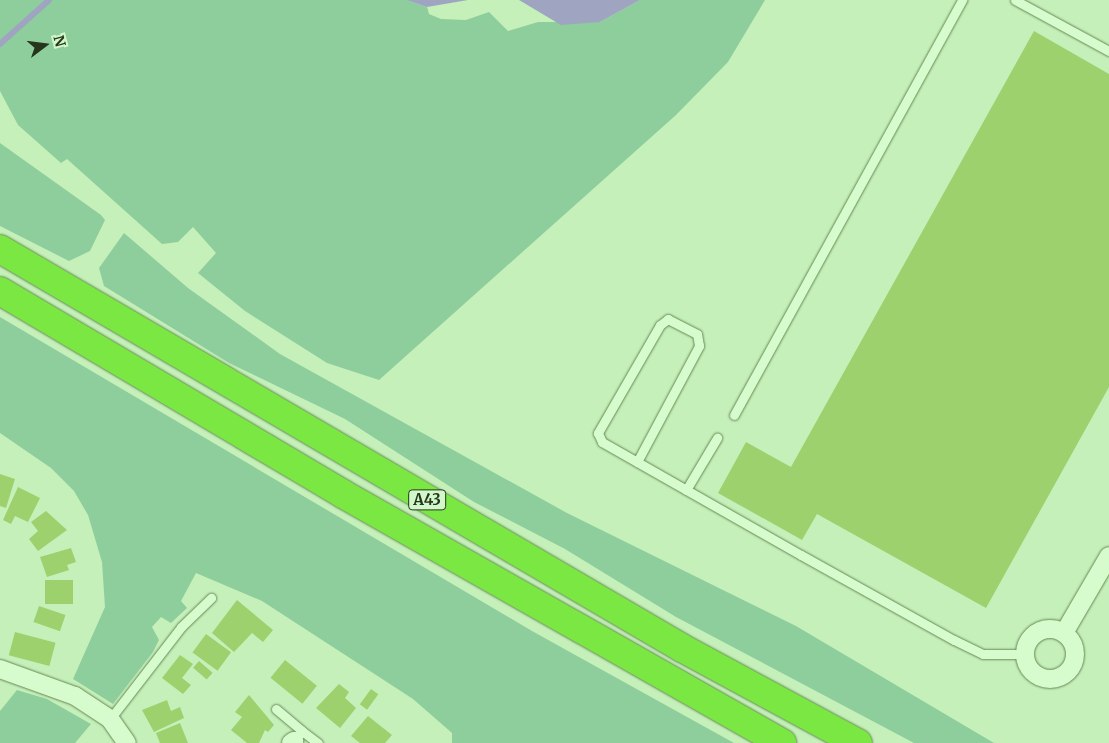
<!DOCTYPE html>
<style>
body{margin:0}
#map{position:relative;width:1109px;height:743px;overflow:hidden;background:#c5f0ba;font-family:Merriweather,serif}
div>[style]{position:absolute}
.green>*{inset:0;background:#8ece9c}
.water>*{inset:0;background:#9fa5c0}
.stream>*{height:6px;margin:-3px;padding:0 3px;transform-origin:3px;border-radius:3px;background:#9fa5c0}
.building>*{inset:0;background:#9dd16d;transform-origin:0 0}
.roads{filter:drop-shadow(0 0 1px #678854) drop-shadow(0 0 1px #678854)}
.lane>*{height:9px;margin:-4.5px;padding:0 4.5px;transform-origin:4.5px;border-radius:4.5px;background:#d6fbcd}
.street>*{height:18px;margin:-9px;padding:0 9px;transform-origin:9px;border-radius:9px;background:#d6fbcd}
.street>.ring{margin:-9px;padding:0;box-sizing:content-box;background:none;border:18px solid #d6fbcd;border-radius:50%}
.highway>*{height:28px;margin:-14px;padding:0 14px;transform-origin:14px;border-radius:14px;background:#7be743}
span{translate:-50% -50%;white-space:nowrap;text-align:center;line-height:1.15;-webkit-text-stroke:4px #d2f7ca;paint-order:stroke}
.shield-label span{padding:1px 4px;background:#d2f7ca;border:1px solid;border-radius:4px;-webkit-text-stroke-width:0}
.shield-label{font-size:15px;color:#25361a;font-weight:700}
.north{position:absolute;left:20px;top:20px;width:50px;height:50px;-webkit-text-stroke:4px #d2f7ca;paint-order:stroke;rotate:75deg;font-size:14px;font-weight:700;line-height:20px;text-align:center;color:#25361a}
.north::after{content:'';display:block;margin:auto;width:18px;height:22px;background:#25361a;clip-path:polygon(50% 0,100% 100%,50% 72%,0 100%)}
</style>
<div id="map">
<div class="green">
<i style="clip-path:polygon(0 0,406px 0,427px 7px,429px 14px,441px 19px,466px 20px,489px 12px,508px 31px,538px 22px,600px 22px,640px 0,765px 0,728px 62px,676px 115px,379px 380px,327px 363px,245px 311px,198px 273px,216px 253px,193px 227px,178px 242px,162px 244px,67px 159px,61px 163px,18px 125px,0 91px)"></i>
<i style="clip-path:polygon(0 143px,101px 215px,105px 220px,90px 251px,69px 261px,0 226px)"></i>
<i style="clip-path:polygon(124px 233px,188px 288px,280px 354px,567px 513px,796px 626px,994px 743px,914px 743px,676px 617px,565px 549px,474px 502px,345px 419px,229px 363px,104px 286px,99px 268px)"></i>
<i style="clip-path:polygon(0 317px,532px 631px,734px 743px,452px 743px,452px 733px,413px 699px,262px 601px,196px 573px,181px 601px,187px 608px,171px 623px,161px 617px,152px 627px,159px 640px,153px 652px,113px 704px,73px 679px,105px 607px,102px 562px,88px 515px,74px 491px,51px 468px,0 433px)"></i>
<i style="clip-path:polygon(17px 690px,47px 699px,91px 724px,75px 743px,0 743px,0 711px)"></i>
</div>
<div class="water">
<i style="clip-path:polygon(406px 0,468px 0,427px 7px)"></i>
<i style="clip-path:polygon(519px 0,640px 0,600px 22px,561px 25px)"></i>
</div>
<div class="stream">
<i style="left:0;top:44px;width:66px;rotate:-41.9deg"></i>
</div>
<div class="building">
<i style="clip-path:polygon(1034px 31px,1109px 74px,1109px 387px,986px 608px,817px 514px,802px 540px,718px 493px,746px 442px,791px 467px)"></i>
<i style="clip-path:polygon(0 474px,15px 479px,6px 508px,0 506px)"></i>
<i style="clip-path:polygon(18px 487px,40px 498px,28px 522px,15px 516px,11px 524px,3px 520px)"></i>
<i style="clip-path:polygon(46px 511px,67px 530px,38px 551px,29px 539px,38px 531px,31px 522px)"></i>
<i style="clip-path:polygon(71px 548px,76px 562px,67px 565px,69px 570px,47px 577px,40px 557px)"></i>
<i style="left:45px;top:580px;width:28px;height:24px"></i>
<i style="clip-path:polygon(237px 600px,273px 630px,263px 642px,252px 633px,234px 652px,212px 633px)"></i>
<i style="left:39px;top:606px;width:28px;height:17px;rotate:19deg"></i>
<i style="left:15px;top:632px;width:42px;height:24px;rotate:15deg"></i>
<i style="left:206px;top:634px;width:31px;height:23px;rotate:36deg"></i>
<i style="clip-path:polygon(180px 655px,193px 664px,182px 678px,191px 685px,183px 694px,162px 678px)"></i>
<i style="left:285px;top:660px;width:41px;height:23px;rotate:39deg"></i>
<i style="left:199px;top:661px;width:18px;height:9px;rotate:41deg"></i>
<i style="clip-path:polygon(339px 684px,349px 692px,345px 698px,356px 708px,340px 728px,316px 708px)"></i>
<i style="left:371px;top:689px;width:9px;height:19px;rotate:36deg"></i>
<i style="clip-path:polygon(249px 695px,274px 725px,268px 732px,265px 730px,259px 743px,247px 743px,231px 730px,242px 717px,235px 712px)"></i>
<i style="clip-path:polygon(167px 700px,171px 711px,180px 707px,184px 718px,154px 732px,142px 710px)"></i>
<i style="clip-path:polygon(368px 716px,392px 735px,385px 743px,360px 743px,351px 736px)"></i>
<i style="clip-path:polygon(180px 723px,188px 743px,160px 743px,156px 733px)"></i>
</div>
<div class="roads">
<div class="lane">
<i style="left:1015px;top:0;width:107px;rotate:28.5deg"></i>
<i style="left:734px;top:415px;width:474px;rotate:-61.2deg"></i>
<i style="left:637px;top:462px;width:132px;rotate:-61.9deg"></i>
<i style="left:699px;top:346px;width:12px;rotate:-99deg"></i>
<i style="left:697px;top:334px;width:33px;rotate:-153deg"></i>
<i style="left:668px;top:319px;width:10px;rotate:143deg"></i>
<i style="left:660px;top:325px;width:125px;rotate:119.9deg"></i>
<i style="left:598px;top:433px;width:10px;rotate:66deg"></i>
<i style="left:602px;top:442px;width:229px;rotate:29.6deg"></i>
<i style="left:801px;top:555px;width:175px;rotate:29.1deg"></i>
<i style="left:954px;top:640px;width:32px;rotate:26deg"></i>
<i style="left:983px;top:654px;width:42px"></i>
<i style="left:686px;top:490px;width:61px;rotate:-59.2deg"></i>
<i style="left:276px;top:709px;width:34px;rotate:40deg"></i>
<i style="left:110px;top:719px;width:116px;rotate:-52.3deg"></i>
<i style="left:181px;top:627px;width:42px;rotate:-44deg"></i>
<i style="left:299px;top:735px;width:5px;rotate:-53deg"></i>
<i style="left:302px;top:731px;width:20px;rotate:37deg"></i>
</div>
<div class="street">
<i class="ring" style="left:1025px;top:629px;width:32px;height:32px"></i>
<i style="left:1064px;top:633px;width:89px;rotate:-59.7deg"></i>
<i style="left:0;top:669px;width:80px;rotate:19.8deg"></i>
<i style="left:75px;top:696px;width:42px;rotate:33.3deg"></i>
<i style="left:110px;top:719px;width:29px;rotate:55deg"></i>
<i style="left:291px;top:743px;width:4px;rotate:-34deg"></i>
</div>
<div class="highway">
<i style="left:0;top:249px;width:790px;rotate:30.33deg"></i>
<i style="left:682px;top:648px;width:200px;rotate:28.4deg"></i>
<i style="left:0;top:291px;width:399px;rotate:30.6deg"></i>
<i style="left:343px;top:494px;width:505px;rotate:29.56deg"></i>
</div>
</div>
<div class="shield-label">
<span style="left:427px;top:500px">A43</span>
</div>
<div class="north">N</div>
</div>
